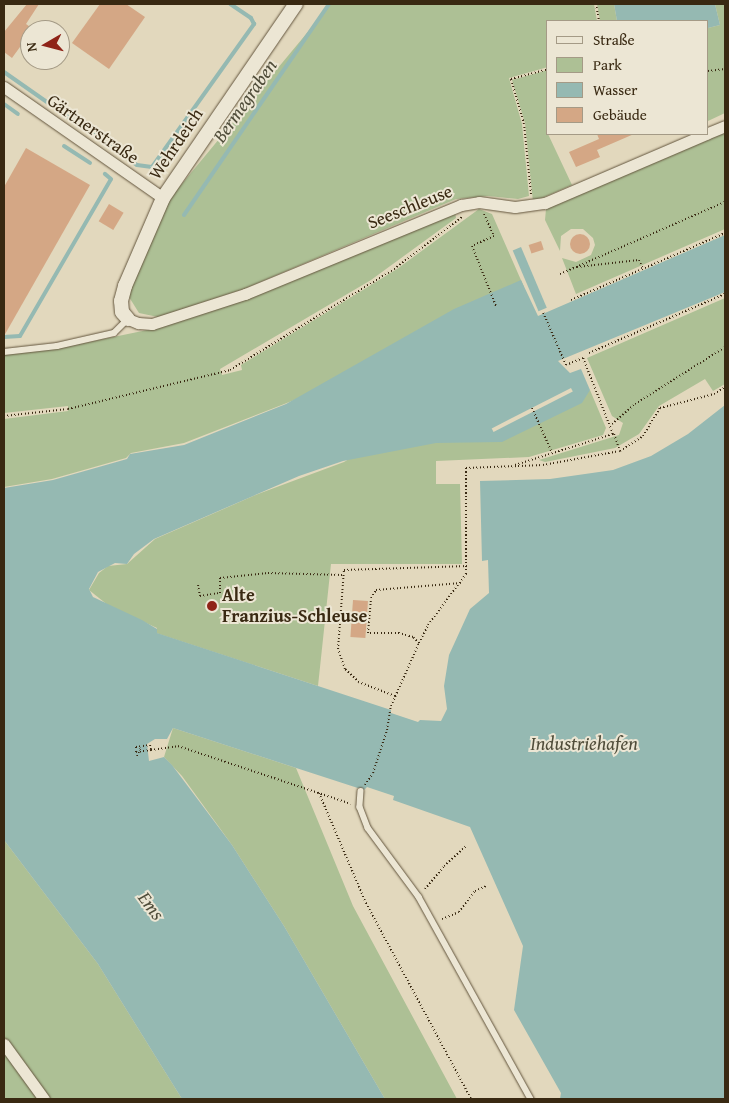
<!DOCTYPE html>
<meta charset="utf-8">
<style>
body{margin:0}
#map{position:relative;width:729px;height:1103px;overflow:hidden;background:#e2d8bd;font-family:"Gentium Book Plus",serif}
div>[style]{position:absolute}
.green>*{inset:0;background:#adc095}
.water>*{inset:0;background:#95b9b2;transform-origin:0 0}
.pier>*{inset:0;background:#e2d8bd;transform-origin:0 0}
.stream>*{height:4px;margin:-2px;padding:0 2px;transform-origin:2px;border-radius:2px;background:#95b9b2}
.building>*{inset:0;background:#d4a785;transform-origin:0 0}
.round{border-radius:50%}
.path>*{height:2px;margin-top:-1px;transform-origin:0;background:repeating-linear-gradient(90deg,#392912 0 1px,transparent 0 3.5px)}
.roads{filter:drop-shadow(0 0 1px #63553d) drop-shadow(0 0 1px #63553d)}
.service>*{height:5.5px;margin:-2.75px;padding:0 2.75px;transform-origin:2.75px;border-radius:2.75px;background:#ece6d4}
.minor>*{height:11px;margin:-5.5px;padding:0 5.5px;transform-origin:5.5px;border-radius:5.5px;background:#ece6d4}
.tertiary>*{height:14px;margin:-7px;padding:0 7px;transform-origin:7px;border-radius:7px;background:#ece6d4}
.dots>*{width:14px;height:14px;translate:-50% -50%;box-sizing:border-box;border:2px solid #ece6d4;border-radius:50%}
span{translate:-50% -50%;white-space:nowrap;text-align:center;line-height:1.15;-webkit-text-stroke:4px #ece6d4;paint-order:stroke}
.street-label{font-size:18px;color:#392912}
.poi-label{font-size:18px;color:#392912;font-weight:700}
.left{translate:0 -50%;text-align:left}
.water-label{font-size:19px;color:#504d3a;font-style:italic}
.frame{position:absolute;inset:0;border:5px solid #392912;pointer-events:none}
.legend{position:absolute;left:546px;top:20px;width:162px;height:115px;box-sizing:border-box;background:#ece6d4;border:1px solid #a49a86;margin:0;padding:6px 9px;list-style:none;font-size:15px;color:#392912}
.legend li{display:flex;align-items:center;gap:10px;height:25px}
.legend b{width:25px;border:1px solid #a49a86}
.north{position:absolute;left:20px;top:20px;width:50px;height:50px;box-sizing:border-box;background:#ece6d4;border:1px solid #a49a86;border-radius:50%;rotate:262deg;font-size:14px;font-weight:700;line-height:20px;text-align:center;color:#392912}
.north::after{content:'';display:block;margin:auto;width:18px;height:22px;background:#8f2418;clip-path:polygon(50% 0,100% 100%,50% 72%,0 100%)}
</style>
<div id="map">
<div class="green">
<i style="clip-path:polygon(331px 4px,594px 4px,597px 21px,548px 21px,548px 67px,509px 78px,522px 124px,529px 196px,518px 199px,488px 196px,456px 199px,244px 289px,158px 317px,139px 313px,129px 297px,131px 284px,166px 203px)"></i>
<i style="clip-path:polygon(597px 4px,614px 4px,617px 21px,600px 21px)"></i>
<i style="clip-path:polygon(715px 4px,725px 4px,725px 113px,708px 121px,708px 28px,720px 25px)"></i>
<i style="clip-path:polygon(548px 70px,548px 134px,572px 185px,533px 202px,525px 123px,512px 80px)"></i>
<i style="clip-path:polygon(725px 131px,725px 229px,576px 294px,562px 258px,576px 262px,591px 255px,595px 245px,593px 238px,583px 229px,571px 229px,561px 236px,560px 251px,545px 220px,546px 209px)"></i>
<i style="clip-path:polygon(479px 209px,492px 214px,524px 287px,387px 364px,184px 443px,131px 453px,126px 458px,52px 479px,4px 487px,4px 419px,68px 411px,68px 406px,4px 413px,4px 355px,60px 348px,157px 328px,247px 299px,455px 212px,456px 218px,371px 280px,220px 369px,222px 375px,242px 370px,241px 365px,397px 269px)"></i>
<i style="clip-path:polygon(725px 298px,725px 384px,713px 391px,705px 379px,659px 406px,639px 434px,615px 448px,545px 462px,539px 460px,619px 435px,623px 423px,612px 416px,587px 358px)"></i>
<i style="clip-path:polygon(590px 390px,606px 428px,603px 435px,529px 457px,436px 461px,436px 484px,460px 484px,462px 564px,331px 564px,318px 686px,156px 633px,157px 628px,109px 606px,89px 590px,99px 573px,108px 566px,127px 564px,155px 539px,258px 494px,344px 462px,369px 447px,509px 428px)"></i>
<i style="clip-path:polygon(173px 728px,296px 768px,353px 906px,457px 1099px,385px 1099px,284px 926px,232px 845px,182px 776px,164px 757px)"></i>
<i style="clip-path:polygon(4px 840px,98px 964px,182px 1099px,4px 1099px)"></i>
</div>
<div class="water">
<i style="clip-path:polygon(614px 4px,715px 4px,720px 25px,708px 28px,708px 21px,617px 21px)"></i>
<i style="clip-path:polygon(725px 235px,725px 292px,558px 361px,570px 373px,581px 369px,590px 390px,582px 403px,502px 442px,436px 443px,343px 461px,299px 476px,154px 539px,134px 554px,127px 564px,115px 563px,98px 572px,89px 589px,93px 597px,142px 620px,157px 629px,157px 633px,391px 710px,391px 713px,418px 722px,420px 720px,441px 721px,447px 709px,444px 686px,449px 655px,470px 609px,489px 593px,488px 560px,482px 561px,480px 481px,550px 479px,613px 470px,651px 456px,688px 434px,725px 405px,725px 1099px,560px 1099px,561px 1093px,514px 1010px,523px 946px,470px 827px,393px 800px,394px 796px,367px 787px,364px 790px,173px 728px,167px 739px,155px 739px,147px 744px,149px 761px,164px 757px,172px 765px,232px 845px,284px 926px,385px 1099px,182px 1099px,98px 964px,4px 840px,4px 488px,53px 480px,127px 459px,130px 454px,184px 445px,286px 404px,454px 309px,521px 280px,538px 316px)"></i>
<i style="left:521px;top:247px;width:66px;height:9px;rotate:67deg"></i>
</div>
<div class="pier">
<i style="left:571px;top:388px;width:4px;height:89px;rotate:63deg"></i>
</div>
<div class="stream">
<i style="left:4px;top:72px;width:162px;rotate:35deg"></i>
<i style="left:137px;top:165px;width:15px;rotate:8deg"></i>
<i style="left:152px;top:167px;width:176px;rotate:-54.5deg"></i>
<i style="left:254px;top:24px;width:7px;rotate:-117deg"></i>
<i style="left:251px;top:18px;width:25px;rotate:-146deg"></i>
<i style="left:4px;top:104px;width:17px;rotate:36deg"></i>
<i style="left:64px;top:146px;width:31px;rotate:33deg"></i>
<i style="left:184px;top:215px;width:256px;rotate:-55.5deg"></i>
<i style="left:4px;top:337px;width:16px;rotate:-4deg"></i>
<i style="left:20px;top:336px;width:181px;rotate:-59.9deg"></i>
<i style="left:111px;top:179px;width:8px;rotate:-140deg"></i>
</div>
<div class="building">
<i style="clip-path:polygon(27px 4px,39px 4px,26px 24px,33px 29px,12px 58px,4px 52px,4px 32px)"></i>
<i style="clip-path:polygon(100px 4px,126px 4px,145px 17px,109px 69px,72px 43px)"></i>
<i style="clip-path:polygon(597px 134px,634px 134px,597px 150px,600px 157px,576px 167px,569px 152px,599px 139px)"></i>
<i style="clip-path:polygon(26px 148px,90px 185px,4px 336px,4px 187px)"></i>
<i style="left:109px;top:204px;width:17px;height:20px;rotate:31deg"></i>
<i class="round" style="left:570px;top:234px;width:20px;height:20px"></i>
<i style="left:541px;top:241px;width:9px;height:13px;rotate:72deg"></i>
<i style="left:353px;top:600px;width:15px;height:37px;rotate:4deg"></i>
</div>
<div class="path">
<i style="left:596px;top:4px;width:17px;rotate:80deg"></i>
<i style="left:708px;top:71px;width:17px;rotate:-7deg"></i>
<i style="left:531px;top:194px;width:70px;rotate:-95.7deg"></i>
<i style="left:524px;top:124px;width:47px;rotate:-106.1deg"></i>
<i style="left:511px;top:79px;width:38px;rotate:-15deg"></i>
<i style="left:484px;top:214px;width:24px;rotate:66deg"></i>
<i style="left:494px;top:236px;width:24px;rotate:156deg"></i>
<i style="left:472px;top:246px;width:65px;rotate:68.2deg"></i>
<i style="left:577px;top:267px;width:62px;rotate:-6.4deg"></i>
<i style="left:639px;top:260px;width:10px;rotate:66deg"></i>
<i style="left:560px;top:274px;width:180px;rotate:-23.6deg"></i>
<i style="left:571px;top:300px;width:168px;rotate:-23.5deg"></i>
<i style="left:589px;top:353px;width:148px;rotate:-23.5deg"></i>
<i style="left:532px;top:408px;width:49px;rotate:66deg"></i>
<i style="left:4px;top:416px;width:64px;rotate:-6.2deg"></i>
<i style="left:68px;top:409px;width:167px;rotate:-13.5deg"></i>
<i style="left:230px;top:370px;width:193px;rotate:-31.6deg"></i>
<i style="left:394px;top:269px;width:86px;rotate:-37.4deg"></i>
<i style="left:612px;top:424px;width:30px;rotate:-41deg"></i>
<i style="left:635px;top:404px;width:107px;rotate:-32.3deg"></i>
<i style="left:614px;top:434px;width:18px;rotate:71deg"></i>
<i style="left:515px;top:465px;width:103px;rotate:-17.6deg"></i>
<i style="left:613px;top:434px;width:82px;rotate:-111.5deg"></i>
<i style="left:583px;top:358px;width:18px;rotate:158deg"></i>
<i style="left:566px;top:365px;width:58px;rotate:-113.5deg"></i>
<i style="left:198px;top:585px;width:11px;rotate:80deg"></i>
<i style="left:200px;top:596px;width:20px;rotate:-9deg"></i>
<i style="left:220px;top:593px;width:15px;rotate:-90deg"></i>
<i style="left:220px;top:578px;width:48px;rotate:-5.9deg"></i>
<i style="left:268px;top:573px;width:75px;rotate:1.5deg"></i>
<i style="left:419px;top:643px;width:8px;rotate:-135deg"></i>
<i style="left:413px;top:637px;width:15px;rotate:-164deg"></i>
<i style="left:399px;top:633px;width:31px;rotate:180deg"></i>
<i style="left:368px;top:633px;width:35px;rotate:-85deg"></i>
<i style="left:371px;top:598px;width:9px;rotate:-58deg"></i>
<i style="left:376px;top:590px;width:85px;rotate:-4.7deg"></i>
<i style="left:395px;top:696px;width:39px;rotate:-159deg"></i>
<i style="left:359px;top:682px;width:19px;rotate:-137deg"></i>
<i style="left:345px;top:669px;width:21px;rotate:-109deg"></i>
<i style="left:338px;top:649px;width:79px;rotate:-85.7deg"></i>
<i style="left:344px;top:570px;width:124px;rotate:-1.8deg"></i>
<i style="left:150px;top:745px;width:5px;rotate:79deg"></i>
<i style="left:151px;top:750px;width:15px;rotate:172deg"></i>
<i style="left:136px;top:752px;width:5px;rotate:-90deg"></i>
<i style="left:136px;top:747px;width:14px;rotate:-8deg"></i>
<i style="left:151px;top:750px;width:27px;rotate:-8deg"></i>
<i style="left:178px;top:746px;width:182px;rotate:18.5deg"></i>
<i style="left:137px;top:756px;width:8px;rotate:-67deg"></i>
<i style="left:365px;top:785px;width:14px;rotate:-56deg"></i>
<i style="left:373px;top:773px;width:45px;rotate:-72deg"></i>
<i style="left:387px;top:730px;width:24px;rotate:-81deg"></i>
<i style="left:391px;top:706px;width:69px;rotate:-66deg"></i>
<i style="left:419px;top:643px;width:20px;rotate:-63deg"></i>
<i style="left:428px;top:625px;width:64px;rotate:-53.3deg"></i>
<i style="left:466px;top:574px;width:106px;rotate:-90deg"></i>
<i style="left:466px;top:468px;width:77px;rotate:-2.2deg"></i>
<i style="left:543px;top:465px;width:78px;rotate:-10.3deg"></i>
<i style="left:620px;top:451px;width:27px;rotate:-33deg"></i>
<i style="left:643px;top:436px;width:33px;rotate:-59deg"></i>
<i style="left:660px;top:408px;width:56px;rotate:-14.5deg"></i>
<i style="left:714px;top:394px;width:13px;rotate:-32deg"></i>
<i style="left:319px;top:793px;width:120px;rotate:66.9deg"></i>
<i style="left:366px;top:903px;width:222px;rotate:61.8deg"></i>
<i style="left:425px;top:889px;width:30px;rotate:-50deg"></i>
<i style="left:444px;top:866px;width:31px;rotate:-42deg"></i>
<i style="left:442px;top:919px;width:18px;rotate:-22deg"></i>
<i style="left:459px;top:912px;width:26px;rotate:-53deg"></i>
<i style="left:475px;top:891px;width:12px;rotate:-24deg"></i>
</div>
<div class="roads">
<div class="service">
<i style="left:4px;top:352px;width:53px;rotate:-6.5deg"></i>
<i style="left:57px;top:346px;width:58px;rotate:-12.8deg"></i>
<i style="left:114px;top:333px;width:18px;rotate:-45deg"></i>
<i style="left:361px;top:791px;width:16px;rotate:94deg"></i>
<i style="left:360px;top:807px;width:22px;rotate:69deg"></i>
<i style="left:368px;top:828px;width:86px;rotate:53.5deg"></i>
<i style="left:419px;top:897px;width:231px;rotate:61deg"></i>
</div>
<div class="minor">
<i style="left:4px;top:87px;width:194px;rotate:34.9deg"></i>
<i style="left:708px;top:133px;width:18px;rotate:-22deg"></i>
<i style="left:128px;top:319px;width:11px;rotate:22deg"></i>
<i style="left:138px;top:323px;width:14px;rotate:4deg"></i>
<i style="left:152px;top:324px;width:98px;rotate:-17.9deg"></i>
<i style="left:245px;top:294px;width:234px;rotate:-22.4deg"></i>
<i style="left:461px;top:205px;width:18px;rotate:-9deg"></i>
<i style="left:479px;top:202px;width:36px;rotate:8deg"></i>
<i style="left:515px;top:207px;width:30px;rotate:-8deg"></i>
<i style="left:545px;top:203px;width:175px;rotate:-23.2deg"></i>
<i style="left:4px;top:1044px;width:68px;rotate:54deg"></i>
</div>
<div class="tertiary">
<i style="left:128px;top:319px;width:9px;rotate:-131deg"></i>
<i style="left:122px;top:312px;width:11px;rotate:-95deg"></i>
<i style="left:121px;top:301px;width:16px;rotate:-75deg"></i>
<i style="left:125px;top:286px;width:96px;rotate:-66.6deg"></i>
<i style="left:163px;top:198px;width:235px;rotate:-55.6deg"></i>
</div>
</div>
<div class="dots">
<i style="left:212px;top:606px;background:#8f2418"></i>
</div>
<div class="street-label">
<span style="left:93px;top:129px;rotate:35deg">Gärtnerstraße</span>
<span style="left:176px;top:144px;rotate:-56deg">Wehrdeich</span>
<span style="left:410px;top:207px;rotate:-22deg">Seeschleuse</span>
</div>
<div class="poi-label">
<span class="left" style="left:222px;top:606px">Alte<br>Franzius-Schleuse</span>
</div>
<div class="water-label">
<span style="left:245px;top:101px;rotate:-55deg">Bermegraben</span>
<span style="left:584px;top:744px">Industriehafen</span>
<span style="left:151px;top:906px;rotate:53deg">Ems</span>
</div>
<div class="frame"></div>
<ul class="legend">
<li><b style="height:6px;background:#ece6d4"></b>Straße</li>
<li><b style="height:14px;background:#adc095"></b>Park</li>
<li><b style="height:14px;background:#95b9b2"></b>Wasser</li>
<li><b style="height:14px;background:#d4a785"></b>Gebäude</li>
</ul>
<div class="north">N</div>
</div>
